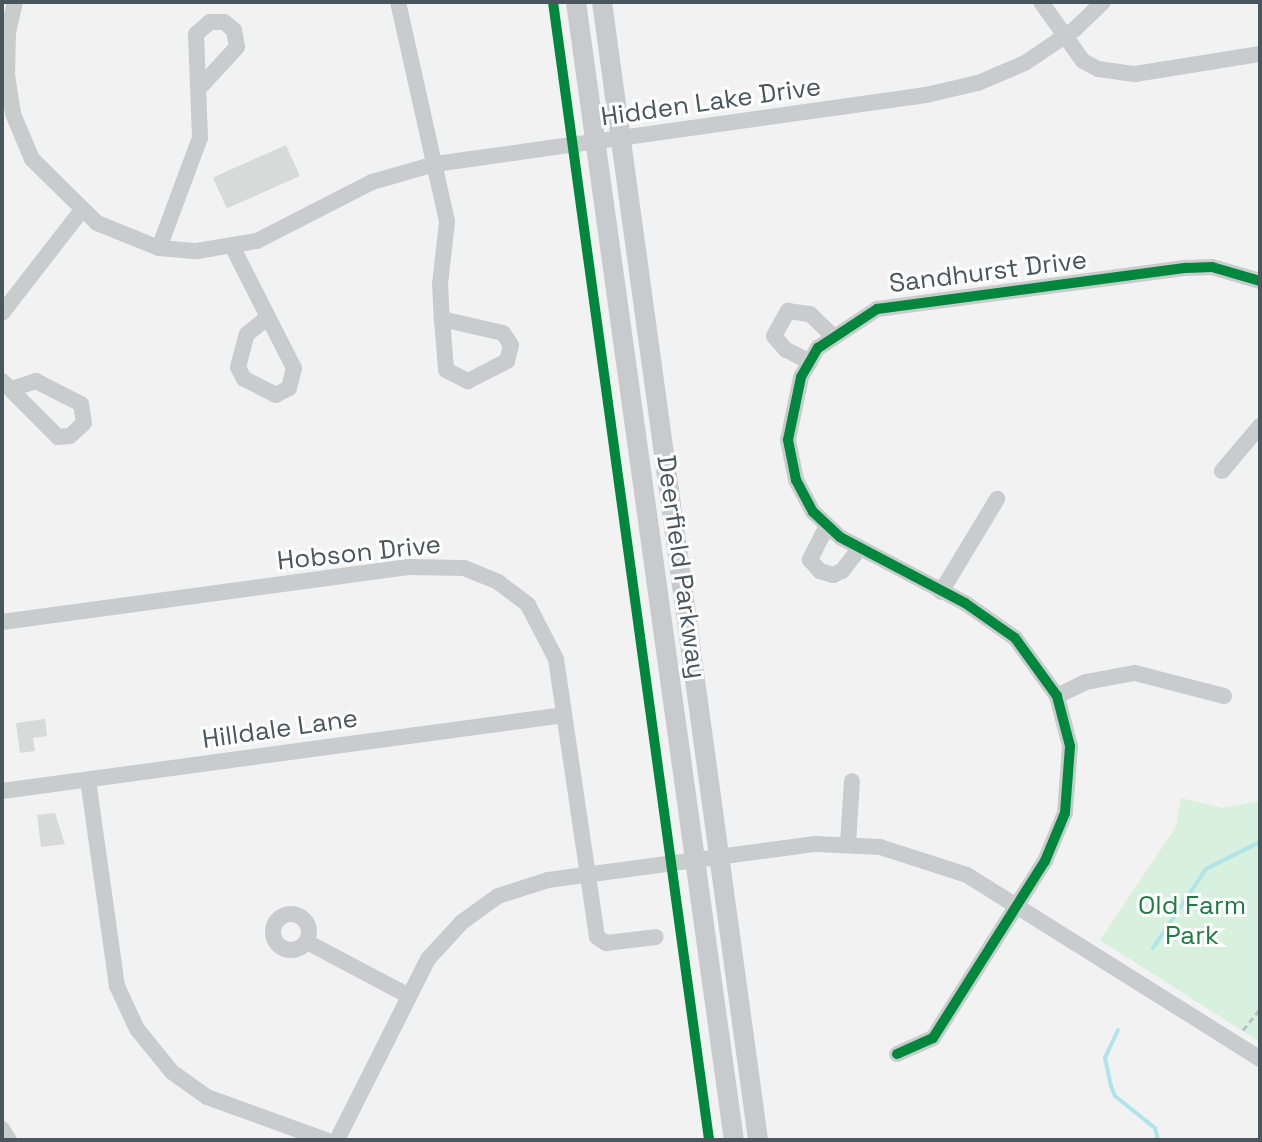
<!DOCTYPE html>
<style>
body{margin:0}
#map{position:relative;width:1262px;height:1142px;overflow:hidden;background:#f2f2f2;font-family:"Space Grotesk",sans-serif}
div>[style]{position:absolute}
.green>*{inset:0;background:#d8f0de}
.stream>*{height:4px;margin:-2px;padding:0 2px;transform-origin:2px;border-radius:2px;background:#aee5eb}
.building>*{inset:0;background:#d8dada;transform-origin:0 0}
.path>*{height:3px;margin-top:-1.5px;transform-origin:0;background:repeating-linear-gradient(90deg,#b9c4bf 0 6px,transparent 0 10px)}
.minor>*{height:16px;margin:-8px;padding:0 8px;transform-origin:8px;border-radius:8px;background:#c9cccd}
.minor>.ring{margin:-8px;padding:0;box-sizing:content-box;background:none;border:16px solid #c9cccd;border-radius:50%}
.major>*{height:20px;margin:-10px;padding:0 10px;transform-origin:10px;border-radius:10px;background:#c8cbcd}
.cycleway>*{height:10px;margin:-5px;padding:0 5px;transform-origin:5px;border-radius:5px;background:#00873e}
span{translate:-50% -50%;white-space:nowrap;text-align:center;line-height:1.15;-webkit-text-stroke:6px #fff;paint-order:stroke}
.street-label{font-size:26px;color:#49565d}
.park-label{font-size:26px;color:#1c7c41}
.frame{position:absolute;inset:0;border:4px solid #49565d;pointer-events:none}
</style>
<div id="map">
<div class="green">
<i style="clip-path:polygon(1181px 798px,1223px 808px,1260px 801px,1260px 1042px,1100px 940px,1176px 827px)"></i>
</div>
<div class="stream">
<i style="left:1153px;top:948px;width:95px;rotate:-56.1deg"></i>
<i style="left:1206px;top:869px;width:60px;rotate:-26.6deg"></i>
<i style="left:1118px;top:1030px;width:31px;rotate:115deg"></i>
<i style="left:1105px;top:1058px;width:29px;rotate:78deg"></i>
<i style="left:1111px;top:1086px;width:11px;rotate:68deg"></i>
<i style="left:1115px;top:1096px;width:51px;rotate:38.7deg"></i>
<i style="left:1155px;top:1128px;width:12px;rotate:76deg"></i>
</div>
<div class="building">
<i style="left:286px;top:145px;width:34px;height:80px;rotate:66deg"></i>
<i style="clip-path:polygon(45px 719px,47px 736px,33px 738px,35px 751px,20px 753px,16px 723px)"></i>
<i style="clip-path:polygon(55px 813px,65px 844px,41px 847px,37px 815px)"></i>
</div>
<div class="path">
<i style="left:1243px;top:1030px;width:27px;rotate:-51deg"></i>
</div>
<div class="minor">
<i style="left:15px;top:2px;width:31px;rotate:103deg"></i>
<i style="left:8px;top:32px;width:43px;rotate:91.3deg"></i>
<i style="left:7px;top:75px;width:39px;rotate:81deg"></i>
<i style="left:13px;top:114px;width:49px;rotate:67.1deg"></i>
<i style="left:32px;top:159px;width:91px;rotate:44.6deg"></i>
<i style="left:97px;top:223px;width:67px;rotate:22deg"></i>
<i style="left:159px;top:248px;width:38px;rotate:5deg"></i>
<i style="left:197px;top:251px;width:61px;rotate:-9.5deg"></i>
<i style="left:257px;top:241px;width:129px;rotate:-27.2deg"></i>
<i style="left:372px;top:182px;width:66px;rotate:-15.9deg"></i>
<i style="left:435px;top:164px;width:496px;rotate:-8deg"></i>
<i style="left:926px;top:95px;width:53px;rotate:-13deg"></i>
<i style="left:978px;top:83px;width:51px;rotate:-23.1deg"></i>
<i style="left:1025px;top:63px;width:60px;rotate:-34.2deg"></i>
<i style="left:1075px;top:29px;width:39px;rotate:-44deg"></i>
<i style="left:398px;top:2px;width:225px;rotate:77.4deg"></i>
<i style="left:447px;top:222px;width:62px;rotate:96.4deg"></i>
<i style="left:440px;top:284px;width:22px;rotate:87deg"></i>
<i style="left:441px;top:306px;width:64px;rotate:85.5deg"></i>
<i style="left:446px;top:370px;width:25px;rotate:27deg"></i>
<i style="left:468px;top:381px;width:44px;rotate:-27.1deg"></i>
<i style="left:507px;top:361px;width:16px;rotate:-76deg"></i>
<i style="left:511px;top:345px;width:14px;rotate:-124deg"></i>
<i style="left:503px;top:333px;width:63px;rotate:-167.1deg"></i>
<i style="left:1041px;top:2px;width:72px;rotate:54.6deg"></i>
<i style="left:1083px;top:61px;width:17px;rotate:28deg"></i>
<i style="left:1098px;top:69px;width:37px;rotate:8deg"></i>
<i style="left:1135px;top:74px;width:127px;rotate:-9.1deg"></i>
<i style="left:232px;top:246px;width:137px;rotate:63.1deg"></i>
<i style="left:294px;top:368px;width:21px;rotate:104deg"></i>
<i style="left:289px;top:388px;width:15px;rotate:152deg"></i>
<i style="left:276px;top:395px;width:36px;rotate:-153deg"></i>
<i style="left:244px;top:379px;width:13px;rotate:-117deg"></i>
<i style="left:238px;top:367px;width:34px;rotate:-75deg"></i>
<i style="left:247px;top:334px;width:27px;rotate:-39deg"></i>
<i style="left:159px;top:248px;width:117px;rotate:-69.6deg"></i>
<i style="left:200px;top:138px;width:104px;rotate:-92.2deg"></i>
<i style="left:196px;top:34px;width:18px;rotate:-41deg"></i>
<i style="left:210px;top:22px;width:14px"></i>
<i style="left:224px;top:22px;width:13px;rotate:39deg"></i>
<i style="left:234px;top:30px;width:17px;rotate:80deg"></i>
<i style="left:237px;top:47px;width:52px;rotate:132.6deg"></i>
<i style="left:2px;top:313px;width:129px;rotate:-52.2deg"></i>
<i style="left:810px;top:362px;width:27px;rotate:-153deg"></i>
<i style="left:786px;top:350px;width:18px;rotate:-131deg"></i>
<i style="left:774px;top:336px;width:29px;rotate:-61deg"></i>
<i style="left:788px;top:311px;width:22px;rotate:8deg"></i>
<i style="left:810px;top:314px;width:32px;rotate:44deg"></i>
<i style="left:2px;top:381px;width:79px;rotate:45deg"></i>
<i style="left:58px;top:437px;width:12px;rotate:-5deg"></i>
<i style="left:70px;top:436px;width:19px;rotate:-43deg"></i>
<i style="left:84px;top:423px;width:19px;rotate:-99deg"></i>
<i style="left:81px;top:404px;width:51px;rotate:-152.9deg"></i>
<i style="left:36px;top:381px;width:26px;rotate:162deg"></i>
<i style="left:1222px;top:471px;width:59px;rotate:-49.8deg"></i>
<i style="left:827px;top:526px;width:38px;rotate:117deg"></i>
<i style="left:810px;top:560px;width:15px;rotate:48deg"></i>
<i style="left:820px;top:571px;width:14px;rotate:17deg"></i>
<i style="left:833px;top:575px;width:10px;rotate:-24deg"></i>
<i style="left:842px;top:571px;width:29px;rotate:-52deg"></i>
<i style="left:941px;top:592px;width:109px;rotate:-58.9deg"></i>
<i style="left:2px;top:622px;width:412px;rotate:-7.7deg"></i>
<i style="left:410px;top:567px;width:54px;rotate:1.1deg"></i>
<i style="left:464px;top:568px;width:37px;rotate:22deg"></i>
<i style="left:498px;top:582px;width:38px;rotate:37deg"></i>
<i style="left:528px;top:605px;width:61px;rotate:62.6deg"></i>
<i style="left:556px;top:659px;width:281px;rotate:81.6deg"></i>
<i style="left:597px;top:937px;width:11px;rotate:34deg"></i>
<i style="left:606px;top:943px;width:50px;rotate:-6.8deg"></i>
<i style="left:1057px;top:696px;width:32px;rotate:-26deg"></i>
<i style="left:1086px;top:682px;width:50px;rotate:-10.4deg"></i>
<i style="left:1135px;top:673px;width:92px;rotate:14.5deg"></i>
<i style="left:88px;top:780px;width:208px;rotate:82deg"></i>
<i style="left:117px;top:986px;width:47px;rotate:65.1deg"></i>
<i style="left:137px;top:1029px;width:55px;rotate:50.9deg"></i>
<i style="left:172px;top:1072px;width:43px;rotate:35.5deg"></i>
<i style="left:207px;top:1097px;width:127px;rotate:19.9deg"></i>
<i style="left:2px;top:791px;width:567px;rotate:-7.7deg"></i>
<i style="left:848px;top:843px;width:62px;rotate:-86.3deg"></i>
<i class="ring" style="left:273px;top:914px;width:20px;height:20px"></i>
<i style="left:307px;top:942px;width:113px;rotate:27.9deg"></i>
<i style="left:897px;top:1054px;width:39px;rotate:-24deg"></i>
<i style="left:933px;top:1038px;width:209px;rotate:-57.7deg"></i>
<i style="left:1045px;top:861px;width:52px;rotate:-67.4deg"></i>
<i style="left:1065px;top:813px;width:67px;rotate:-85.7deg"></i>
<i style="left:1070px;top:746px;width:52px;rotate:-104.6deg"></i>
<i style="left:1057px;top:696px;width:72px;rotate:-125.9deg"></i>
<i style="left:1015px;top:638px;width:61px;rotate:-145deg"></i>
<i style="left:965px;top:603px;width:141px;rotate:-152.2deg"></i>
<i style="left:840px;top:537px;width:37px;rotate:-137deg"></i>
<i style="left:813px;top:512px;width:36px;rotate:-118deg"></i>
<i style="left:796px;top:480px;width:41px;rotate:-101.3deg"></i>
<i style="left:788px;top:440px;width:64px;rotate:-78.3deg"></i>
<i style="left:801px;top:377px;width:34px;rotate:-60deg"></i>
<i style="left:818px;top:348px;width:71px;rotate:-33.5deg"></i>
<i style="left:877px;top:309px;width:312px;rotate:-7.6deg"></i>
<i style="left:1186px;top:268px;width:26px;rotate:-2deg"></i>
<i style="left:1212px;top:267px;width:50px;rotate:16.3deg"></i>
<i style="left:2px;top:1129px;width:13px;rotate:58deg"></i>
<i style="left:337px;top:1140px;width:203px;rotate:-63.3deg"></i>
<i style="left:428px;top:959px;width:50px;rotate:-47.4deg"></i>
<i style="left:462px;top:922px;width:44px;rotate:-35.8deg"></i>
<i style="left:498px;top:896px;width:52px;rotate:-17.7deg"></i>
<i style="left:548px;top:880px;width:270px;rotate:-7.7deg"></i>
<i style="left:816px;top:844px;width:64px;rotate:2.7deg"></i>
<i style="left:880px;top:847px;width:91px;rotate:17.8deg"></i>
<i style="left:967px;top:875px;width:346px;rotate:32.1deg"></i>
</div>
<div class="major">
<i style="left:576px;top:2px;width:1149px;rotate:82.1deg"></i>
<i style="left:602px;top:2px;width:1149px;rotate:82.19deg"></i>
</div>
<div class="cycleway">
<i style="left:553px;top:2px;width:1149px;rotate:82.19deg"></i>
<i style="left:897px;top:1054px;width:39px;rotate:-24deg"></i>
<i style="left:933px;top:1038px;width:209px;rotate:-57.7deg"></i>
<i style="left:1045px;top:861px;width:52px;rotate:-67.4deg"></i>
<i style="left:1065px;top:813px;width:67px;rotate:-85.7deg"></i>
<i style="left:1070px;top:746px;width:52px;rotate:-104.6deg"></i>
<i style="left:1057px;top:696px;width:72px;rotate:-125.9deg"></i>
<i style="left:1015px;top:638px;width:61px;rotate:-145deg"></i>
<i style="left:965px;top:603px;width:141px;rotate:-152.2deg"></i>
<i style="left:840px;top:537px;width:37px;rotate:-137deg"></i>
<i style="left:813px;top:512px;width:36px;rotate:-118deg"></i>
<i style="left:796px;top:480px;width:41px;rotate:-101.3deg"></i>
<i style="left:788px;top:440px;width:64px;rotate:-78.3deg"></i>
<i style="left:801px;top:377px;width:34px;rotate:-60deg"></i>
<i style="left:818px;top:348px;width:71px;rotate:-33.5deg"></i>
<i style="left:877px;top:309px;width:312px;rotate:-7.6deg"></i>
<i style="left:1186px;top:268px;width:26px;rotate:-2deg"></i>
<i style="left:1212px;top:267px;width:50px;rotate:16.3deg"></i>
</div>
<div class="street-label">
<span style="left:711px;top:102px;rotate:-8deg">Hidden Lake Drive</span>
<span style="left:988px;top:272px;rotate:-7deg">Sandhurst Drive</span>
<span style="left:359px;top:553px;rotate:-6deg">Hobson Drive</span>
<span style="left:681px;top:567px;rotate:82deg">Deerfield Parkway</span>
<span style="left:280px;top:729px;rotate:-8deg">Hilldale Lane</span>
</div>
<div class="park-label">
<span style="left:1192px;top:921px">Old Farm<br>Park</span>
</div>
<div class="frame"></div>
</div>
